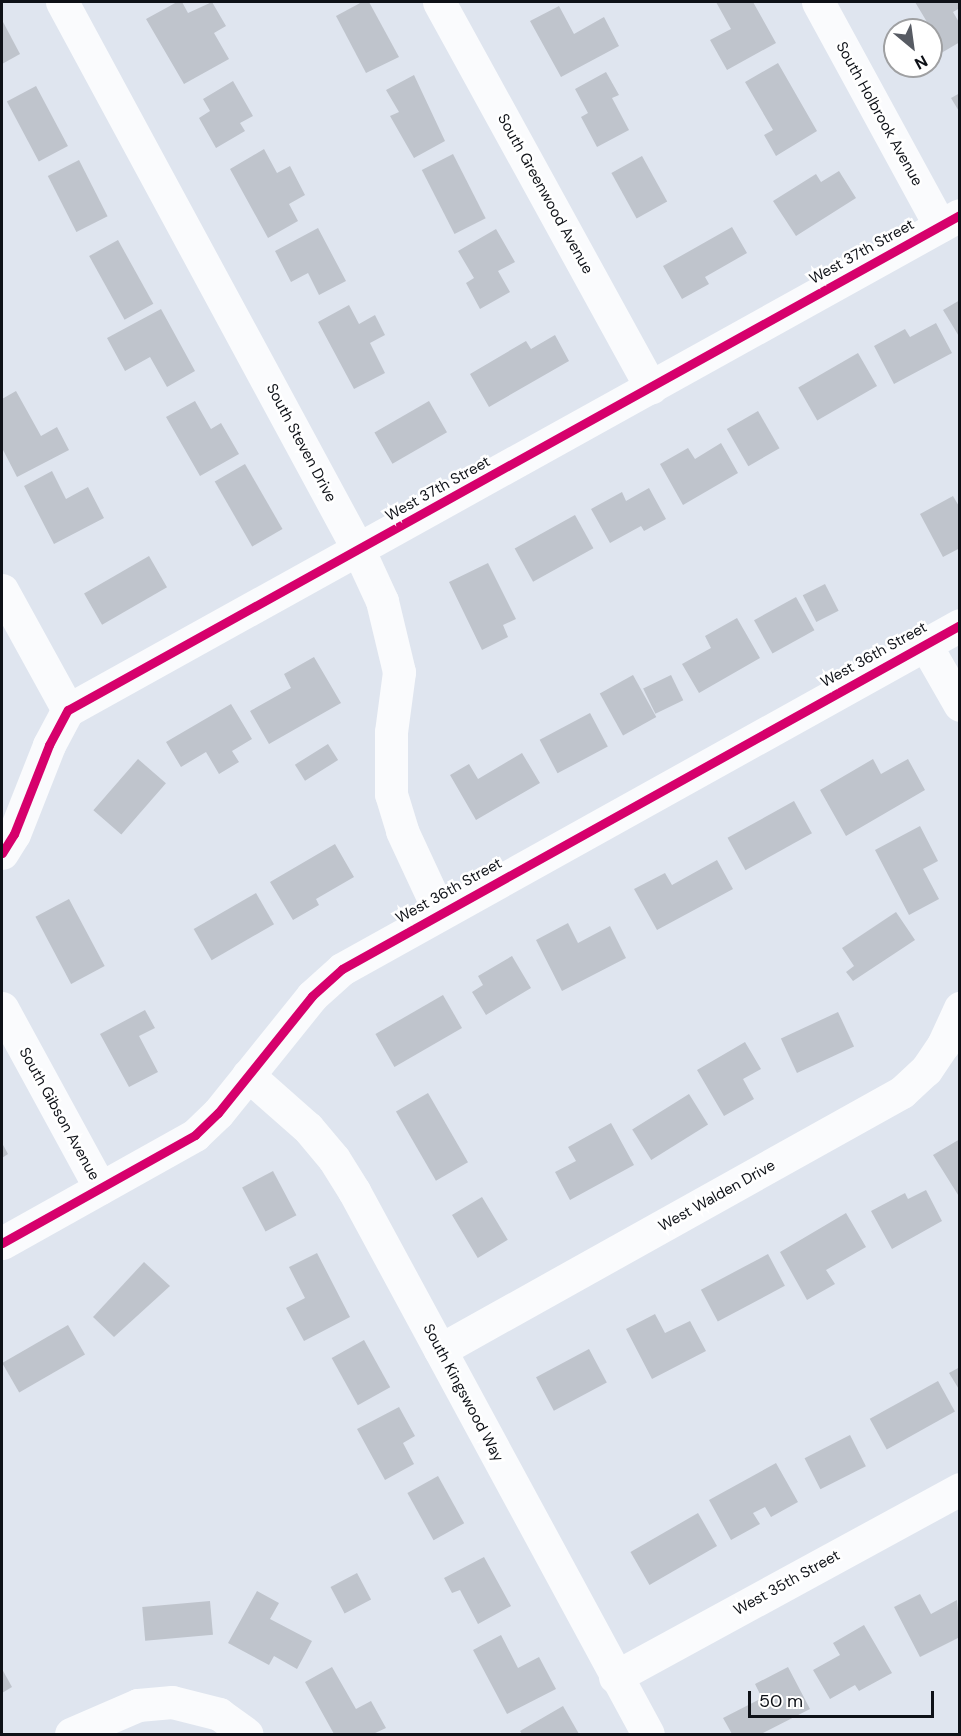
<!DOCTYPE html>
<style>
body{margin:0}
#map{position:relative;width:961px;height:1736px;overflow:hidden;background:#dfe5ef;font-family:"DM Sans",sans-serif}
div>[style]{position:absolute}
.building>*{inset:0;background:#bfc4cc;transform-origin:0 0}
.minor>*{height:33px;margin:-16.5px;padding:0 16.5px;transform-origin:16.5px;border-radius:16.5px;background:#fafbfd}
.cycleway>*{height:9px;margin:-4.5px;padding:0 4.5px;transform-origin:4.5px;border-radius:4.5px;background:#d6006c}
span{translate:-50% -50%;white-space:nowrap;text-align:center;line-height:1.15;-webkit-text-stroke:5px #fff;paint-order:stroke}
.street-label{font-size:15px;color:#0e1117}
.frame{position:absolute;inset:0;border:3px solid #0e1117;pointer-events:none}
.north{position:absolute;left:883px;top:18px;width:60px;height:60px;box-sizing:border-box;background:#fff;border:2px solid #9fa0a2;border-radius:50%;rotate:151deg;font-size:16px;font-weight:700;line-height:24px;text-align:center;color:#0e1117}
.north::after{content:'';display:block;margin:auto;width:21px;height:27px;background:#575b63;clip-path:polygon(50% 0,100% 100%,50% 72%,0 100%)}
.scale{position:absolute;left:748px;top:1691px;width:186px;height:27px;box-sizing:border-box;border:3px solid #0e1117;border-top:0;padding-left:8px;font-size:18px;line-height:21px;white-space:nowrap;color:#0e1117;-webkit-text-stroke:4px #fff;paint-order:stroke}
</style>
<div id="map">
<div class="building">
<i style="clip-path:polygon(177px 2px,182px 2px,188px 13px,212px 2px,226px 26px,214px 33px,229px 59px,184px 84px,146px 19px)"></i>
<i style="clip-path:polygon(362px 2px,369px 2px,399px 57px,366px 73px,336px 16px)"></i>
<i style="clip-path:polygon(716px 2px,753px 2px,776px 43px,727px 70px,710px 40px,731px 29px)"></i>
<i style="clip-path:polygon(915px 2px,958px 2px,960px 8px,953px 12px,960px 24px,960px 42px,931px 59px,931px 30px,913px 30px,927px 22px)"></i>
<i style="clip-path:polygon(559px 6px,574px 34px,604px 17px,619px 46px,561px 77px,530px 21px)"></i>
<i style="clip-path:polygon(2px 20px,20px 54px,2px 64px)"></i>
<i style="clip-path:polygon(778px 63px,817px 131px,776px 156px,764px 135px,773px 130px,745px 82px)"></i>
<i style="clip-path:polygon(606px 72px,619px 95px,612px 98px,629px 130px,597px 147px,581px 117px,588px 113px,575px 89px)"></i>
<i style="clip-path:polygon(414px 75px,445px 141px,414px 158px,390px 116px,399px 112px,386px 90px)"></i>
<i style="clip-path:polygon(233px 81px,253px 116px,240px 123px,245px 131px,216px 148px,199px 118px,210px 111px,203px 99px)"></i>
<i style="left:36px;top:86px;width:68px;height:33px;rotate:62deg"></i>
<i style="clip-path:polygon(960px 93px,960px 113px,951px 98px)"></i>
<i style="clip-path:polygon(264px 149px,277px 173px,290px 166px,305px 195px,289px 204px,298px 221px,268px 238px,230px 169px)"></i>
<i style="left:453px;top:154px;width:72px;height:35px;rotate:63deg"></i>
<i style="left:642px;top:156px;width:52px;height:35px;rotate:61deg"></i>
<i style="left:79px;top:160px;width:63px;height:35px;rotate:63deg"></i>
<i style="clip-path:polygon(839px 171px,856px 198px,796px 236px,773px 201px,816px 174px,821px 182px)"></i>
<i style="clip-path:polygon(732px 227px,747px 253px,705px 277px,709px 284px,682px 299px,663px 266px)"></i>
<i style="clip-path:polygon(318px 228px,346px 281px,319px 295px,308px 273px,291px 282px,275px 251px)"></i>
<i style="clip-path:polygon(496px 229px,515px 262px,498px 271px,510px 292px,480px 309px,466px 283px,474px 278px,458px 251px)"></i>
<i style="left:118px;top:240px;width:73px;height:33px;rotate:61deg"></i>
<i style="clip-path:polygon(960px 300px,960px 338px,943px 310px)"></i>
<i style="clip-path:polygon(349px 305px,359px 324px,375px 315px,385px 335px,370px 343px,385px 373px,354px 389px,318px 322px)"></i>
<i style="clip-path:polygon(161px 309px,195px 371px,167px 387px,150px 357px,125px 371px,107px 338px)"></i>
<i style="clip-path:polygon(936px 323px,952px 353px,894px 384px,874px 346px,905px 329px,910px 337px)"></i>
<i style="clip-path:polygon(555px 335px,569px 361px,489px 407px,470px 374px,526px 341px,531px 349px)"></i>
<i style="left:858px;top:353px;width:38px;height:69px;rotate:60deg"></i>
<i style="clip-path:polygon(16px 391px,41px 436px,57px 427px,69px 450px,17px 477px,2px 448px,2px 399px)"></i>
<i style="clip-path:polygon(195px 401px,211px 429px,221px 423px,239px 454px,200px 476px,166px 417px)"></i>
<i style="left:429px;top:401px;width:36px;height:63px;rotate:60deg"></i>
<i style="left:758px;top:411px;width:43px;height:36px;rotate:60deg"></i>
<i style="clip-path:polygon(721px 443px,738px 473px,683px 505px,660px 464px,688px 448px,695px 459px)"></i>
<i style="left:245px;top:464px;width:75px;height:35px;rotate:60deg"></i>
<i style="clip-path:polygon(52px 471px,66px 499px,88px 487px,104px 518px,54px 544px,24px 486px)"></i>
<i style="clip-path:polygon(649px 488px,666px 519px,644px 531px,641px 526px,610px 543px,591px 509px,622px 492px,626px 501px)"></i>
<i style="clip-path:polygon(953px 496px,960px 508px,960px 548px,943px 557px,920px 514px)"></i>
<i style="left:575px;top:515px;width:38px;height:69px;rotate:61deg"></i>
<i style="left:149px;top:556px;width:36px;height:75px;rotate:60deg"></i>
<i style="clip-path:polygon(488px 563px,516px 619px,503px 625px,508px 637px,482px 650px,449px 582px)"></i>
<i style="left:825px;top:584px;width:30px;height:25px;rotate:63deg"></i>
<i style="left:796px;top:597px;width:38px;height:48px;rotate:61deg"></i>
<i style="clip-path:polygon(737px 618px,760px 658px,699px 693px,682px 664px,711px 648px,705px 636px)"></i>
<i style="clip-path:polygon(314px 657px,341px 703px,269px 744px,250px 711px,291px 688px,284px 674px)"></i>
<i style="left:633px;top:675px;width:48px;height:38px;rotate:61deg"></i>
<i style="left:671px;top:675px;width:28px;height:31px;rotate:64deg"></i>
<i style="clip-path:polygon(231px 704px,252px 739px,232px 751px,239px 762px,219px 774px,206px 752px,181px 767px,166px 742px)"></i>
<i style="left:590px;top:713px;width:38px;height:57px;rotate:62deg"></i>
<i style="left:328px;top:744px;width:19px;height:39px;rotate:58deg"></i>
<i style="clip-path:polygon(522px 753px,540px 783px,476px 820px,450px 775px,469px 764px,478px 779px)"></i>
<i style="left:138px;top:759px;width:37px;height:68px;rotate:41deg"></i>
<i style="clip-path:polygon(873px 759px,881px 774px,908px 759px,925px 790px,846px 836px,820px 790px)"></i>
<i style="left:794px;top:801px;width:37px;height:76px;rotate:61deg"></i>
<i style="clip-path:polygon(920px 826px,938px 861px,923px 869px,939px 899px,909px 915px,875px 850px)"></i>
<i style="clip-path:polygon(335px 844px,354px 877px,316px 899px,319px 905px,293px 920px,270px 882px)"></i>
<i style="clip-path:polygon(717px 860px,733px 889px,657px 930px,634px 889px,665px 873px,672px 885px)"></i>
<i style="left:256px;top:893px;width:36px;height:72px;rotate:60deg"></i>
<i style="left:69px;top:899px;width:76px;height:38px;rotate:62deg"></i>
<i style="clip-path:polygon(896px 912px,915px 940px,853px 981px,846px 972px,854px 966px,842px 948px)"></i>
<i style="clip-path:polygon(568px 923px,578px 943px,610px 926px,626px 958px,562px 991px,536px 940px)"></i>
<i style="clip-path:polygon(512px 956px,531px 988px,486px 1015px,472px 992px,483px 985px,478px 976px)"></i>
<i style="left:443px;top:995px;width:38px;height:78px;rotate:60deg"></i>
<i style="clip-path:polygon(145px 1010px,155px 1028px,139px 1036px,158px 1072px,129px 1087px,100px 1034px)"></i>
<i style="left:838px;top:1012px;width:38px;height:63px;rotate:65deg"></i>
<i style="clip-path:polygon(745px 1042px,761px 1069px,743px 1079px,754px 1099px,724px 1116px,697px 1070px)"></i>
<i style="left:428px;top:1093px;width:80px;height:37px;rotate:60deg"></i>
<i style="left:689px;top:1094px;width:36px;height:67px;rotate:58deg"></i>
<i style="clip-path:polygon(611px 1123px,634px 1165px,570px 1200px,555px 1172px,576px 1161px,568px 1147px)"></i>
<i style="clip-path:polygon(960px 1139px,960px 1198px,933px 1155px)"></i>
<i style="clip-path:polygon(2px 1143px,8px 1154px,2px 1158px)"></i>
<i style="left:273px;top:1171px;width:50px;height:35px;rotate:62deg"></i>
<i style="clip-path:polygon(926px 1190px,942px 1221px,892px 1249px,871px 1211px,905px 1193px,908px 1199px)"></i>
<i style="left:482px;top:1197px;width:50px;height:35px;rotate:59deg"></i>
<i style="clip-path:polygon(846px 1213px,866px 1247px,826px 1270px,835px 1284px,807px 1300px,780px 1252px)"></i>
<i style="clip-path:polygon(317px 1253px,350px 1317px,304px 1341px,286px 1308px,305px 1298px,289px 1267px)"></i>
<i style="left:768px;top:1254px;width:36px;height:76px;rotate:62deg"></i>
<i style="clip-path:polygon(144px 1262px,170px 1286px,114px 1337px,93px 1317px)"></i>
<i style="clip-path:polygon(655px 1314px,665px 1333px,690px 1321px,706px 1351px,652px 1379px,626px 1329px)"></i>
<i style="left:68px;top:1325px;width:34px;height:76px;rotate:60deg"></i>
<i style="left:364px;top:1340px;width:54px;height:37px;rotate:61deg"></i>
<i style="left:589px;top:1349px;width:38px;height:60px;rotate:62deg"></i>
<i style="clip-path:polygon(960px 1367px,960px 1391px,949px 1373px)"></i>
<i style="left:938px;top:1381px;width:35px;height:78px;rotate:61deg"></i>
<i style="clip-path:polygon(399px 1407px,415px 1436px,403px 1443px,414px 1464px,385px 1480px,357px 1429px)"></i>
<i style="left:850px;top:1435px;width:35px;height:51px;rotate:63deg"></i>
<i style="clip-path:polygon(776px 1463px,798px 1502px,771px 1517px,765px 1507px,753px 1513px,760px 1524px,731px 1540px,709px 1500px)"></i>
<i style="left:438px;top:1476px;width:54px;height:35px;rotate:61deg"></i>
<i style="left:698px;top:1513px;width:38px;height:78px;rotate:60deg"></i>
<i style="clip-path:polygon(484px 1557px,511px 1606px,478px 1624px,460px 1590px,452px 1593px,444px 1578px)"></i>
<i style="left:357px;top:1573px;width:30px;height:30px;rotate:62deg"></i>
<i style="clip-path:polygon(257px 1591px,279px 1603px,270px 1619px,312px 1641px,297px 1669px,274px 1656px,269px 1665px,228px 1643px)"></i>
<i style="clip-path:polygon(920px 1594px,931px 1614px,957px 1600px,960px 1637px,920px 1657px,894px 1607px)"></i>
<i style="left:210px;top:1601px;width:34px;height:68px;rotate:85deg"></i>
<i style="clip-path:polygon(864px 1625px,892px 1673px,859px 1691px,855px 1685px,830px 1699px,813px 1670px,840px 1655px,833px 1643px)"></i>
<i style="clip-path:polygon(501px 1635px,518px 1668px,539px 1657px,556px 1689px,507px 1714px,473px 1650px)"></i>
<i style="clip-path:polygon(332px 1667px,356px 1709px,371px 1701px,386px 1728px,373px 1734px,334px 1734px,305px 1682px)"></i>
<i style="clip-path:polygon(788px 1667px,810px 1709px,761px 1734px,732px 1734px,723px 1718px,762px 1698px,755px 1684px)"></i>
<i style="clip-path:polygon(2px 1669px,12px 1687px,2px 1693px)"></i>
<i style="clip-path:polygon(563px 1706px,579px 1734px,522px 1734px,520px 1731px)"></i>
</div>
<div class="minor">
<i style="left:62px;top:2px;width:624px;rotate:61.59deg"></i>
<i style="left:359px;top:551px;width:55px;rotate:65.3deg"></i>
<i style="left:382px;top:601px;width:73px;rotate:76.5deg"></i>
<i style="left:399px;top:672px;width:61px;rotate:97.6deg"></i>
<i style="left:391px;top:732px;width:62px;rotate:90deg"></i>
<i style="left:391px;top:794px;width:39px;rotate:73deg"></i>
<i style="left:402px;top:831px;width:90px;rotate:65.1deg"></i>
<i style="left:439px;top:2px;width:440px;rotate:61.2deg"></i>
<i style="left:818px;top:2px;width:255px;rotate:61.4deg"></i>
<i style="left:2px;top:590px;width:137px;rotate:61.2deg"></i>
<i style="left:925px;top:644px;width:70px;rotate:60.2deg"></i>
<i style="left:2px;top:853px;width:22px;rotate:-58deg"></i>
<i style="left:14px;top:834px;width:96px;rotate:-68.5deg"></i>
<i style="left:49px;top:745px;width:40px;rotate:-62deg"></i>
<i style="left:68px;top:710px;width:1020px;rotate:-29.03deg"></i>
<i style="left:2px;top:1008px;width:205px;rotate:61.4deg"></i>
<i style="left:248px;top:1075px;width:80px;rotate:41.5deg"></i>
<i style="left:308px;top:1128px;width:40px;rotate:50deg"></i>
<i style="left:334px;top:1159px;width:38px;rotate:58deg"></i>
<i style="left:354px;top:1191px;width:617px;rotate:61.57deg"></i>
<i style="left:2px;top:1243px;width:221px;rotate:-29.2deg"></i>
<i style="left:195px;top:1135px;width:32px;rotate:-44deg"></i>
<i style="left:218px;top:1113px;width:150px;rotate:-51.2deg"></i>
<i style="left:312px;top:996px;width:40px;rotate:-42deg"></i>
<i style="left:342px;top:969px;width:707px;rotate:-29.1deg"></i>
<i style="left:440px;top:1350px;width:529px;rotate:-29.18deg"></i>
<i style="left:902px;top:1092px;width:33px;rotate:-43deg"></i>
<i style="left:926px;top:1070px;width:30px;rotate:-56deg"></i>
<i style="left:943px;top:1045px;width:41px;rotate:-65.3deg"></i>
<i style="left:615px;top:1677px;width:393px;rotate:-28.6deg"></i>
<i style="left:71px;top:1734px;width:73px;rotate:-23.4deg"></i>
<i style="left:138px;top:1705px;width:34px;rotate:-5deg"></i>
<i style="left:172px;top:1702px;width:49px;rotate:14.3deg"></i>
<i style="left:219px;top:1714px;width:34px;rotate:36deg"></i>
</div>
<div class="cycleway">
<i style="left:2px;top:853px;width:22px;rotate:-58deg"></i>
<i style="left:14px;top:834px;width:96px;rotate:-68.5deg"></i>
<i style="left:49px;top:745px;width:40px;rotate:-62deg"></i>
<i style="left:68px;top:710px;width:1020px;rotate:-29.03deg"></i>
<i style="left:2px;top:1243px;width:221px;rotate:-29.2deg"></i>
<i style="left:195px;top:1135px;width:32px;rotate:-44deg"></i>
<i style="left:218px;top:1113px;width:150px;rotate:-51.2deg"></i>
<i style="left:312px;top:996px;width:40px;rotate:-42deg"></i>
<i style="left:342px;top:969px;width:707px;rotate:-29.1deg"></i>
</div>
<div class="street-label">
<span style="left:879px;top:114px;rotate:61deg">South Holbrook Avenue</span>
<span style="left:545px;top:194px;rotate:61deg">South Greenwood Avenue</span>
<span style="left:862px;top:252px;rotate:-29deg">West 37th Street</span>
<span style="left:301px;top:443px;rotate:62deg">South Steven Drive</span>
<span style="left:438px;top:489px;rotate:-29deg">West 37th Street</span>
<span style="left:874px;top:655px;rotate:-29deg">West 36th Street</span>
<span style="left:449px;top:891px;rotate:-29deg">West 36th Street</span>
<span style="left:59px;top:1114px;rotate:61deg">South Gibson Avenue</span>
<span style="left:717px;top:1196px;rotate:-29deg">West Walden Drive</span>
<span style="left:463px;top:1393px;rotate:62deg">South Kingswood Way</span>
<span style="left:787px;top:1583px;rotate:-29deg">West 35th Street</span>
</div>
<div class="frame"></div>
<div class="north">N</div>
<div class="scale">50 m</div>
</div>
